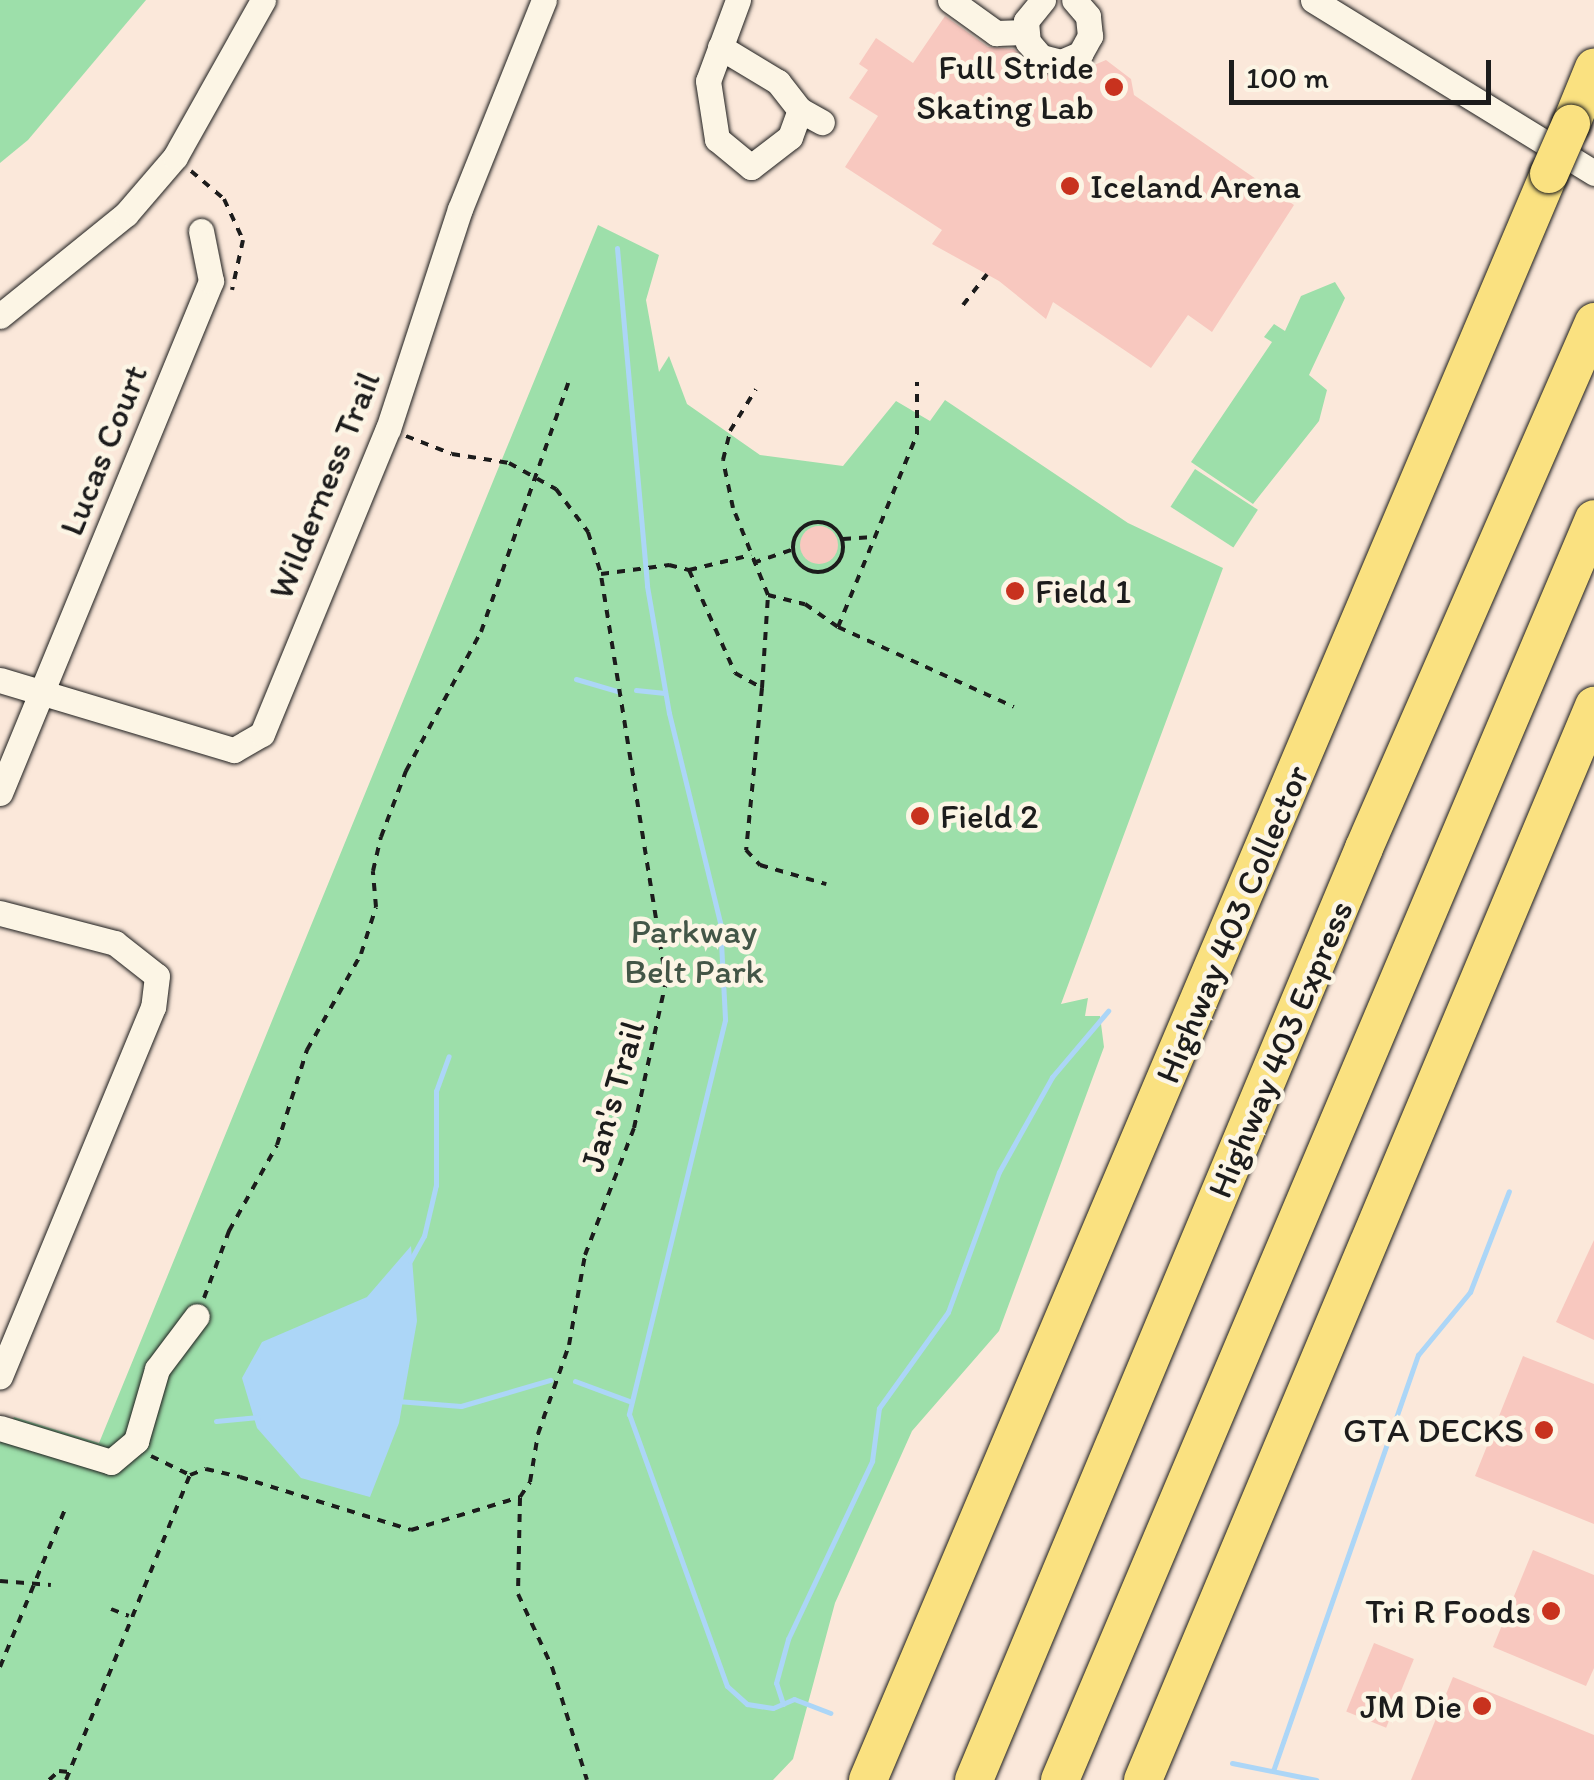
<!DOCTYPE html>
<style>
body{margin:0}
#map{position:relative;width:1594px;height:1780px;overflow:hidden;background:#fbe8da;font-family:Itim,sans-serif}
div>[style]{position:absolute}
.green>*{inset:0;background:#9ddfaa;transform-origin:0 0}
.water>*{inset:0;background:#acd6f7}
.stream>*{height:5px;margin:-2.5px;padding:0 2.5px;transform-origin:2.5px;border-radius:2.5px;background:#acd6f7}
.building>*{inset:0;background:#f8c8bf;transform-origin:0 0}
.round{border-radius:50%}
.path>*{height:4px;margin-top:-2px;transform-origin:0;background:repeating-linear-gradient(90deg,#1c1c1c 0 8px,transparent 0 16px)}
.path>.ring{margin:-2px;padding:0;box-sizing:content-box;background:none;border:4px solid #1c1c1c;border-radius:50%}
.roads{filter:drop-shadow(0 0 2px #1c1c1c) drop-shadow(0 0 2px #1c1c1c)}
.minor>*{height:25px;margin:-12.5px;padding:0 12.5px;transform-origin:12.5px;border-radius:12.5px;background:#fcf5e5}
.highway>*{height:38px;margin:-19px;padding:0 19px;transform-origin:19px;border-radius:19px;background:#fae180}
.bridges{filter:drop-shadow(0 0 2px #1c1c1c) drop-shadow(0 0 2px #1c1c1c)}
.highway-bridge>*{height:38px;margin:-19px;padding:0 19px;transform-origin:19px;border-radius:19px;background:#fae180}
.dots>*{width:28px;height:28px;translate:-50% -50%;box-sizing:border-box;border:5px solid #fcf5e5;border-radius:50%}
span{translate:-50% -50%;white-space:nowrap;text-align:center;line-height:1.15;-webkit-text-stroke:9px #fcf5e5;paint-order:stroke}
.poi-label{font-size:35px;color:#1c1c1c}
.right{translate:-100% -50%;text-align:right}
.left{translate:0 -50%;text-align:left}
.street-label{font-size:35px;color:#1c1c1c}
.park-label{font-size:35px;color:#435647}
.scale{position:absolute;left:1229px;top:60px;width:262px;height:45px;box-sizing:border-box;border:5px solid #1c1c1c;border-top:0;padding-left:12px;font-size:30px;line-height:35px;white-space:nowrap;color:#1c1c1c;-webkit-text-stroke:8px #fcf5e5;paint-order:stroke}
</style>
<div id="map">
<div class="green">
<i style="clip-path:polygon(0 0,146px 0,28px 140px,0 163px)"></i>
<i style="clip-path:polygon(598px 225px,659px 255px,646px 300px,659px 372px,669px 356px,687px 404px,760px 455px,843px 466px,896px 401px,930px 421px,945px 400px,1128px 523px,1223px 568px,1061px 1004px,1088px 998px,1085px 1016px,1100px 1016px,1104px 1047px,999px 1331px,912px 1431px,835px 1603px,793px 1759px,773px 1780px,0 1780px,0 1443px,14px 1417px,99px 1443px)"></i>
<i style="clip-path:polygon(1335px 282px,1345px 298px,1309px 375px,1327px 390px,1319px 421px,1253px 504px,1191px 462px,1272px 342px,1264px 337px,1274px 324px,1285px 331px,1301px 296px)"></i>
<i style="left:1195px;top:469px;width:75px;height:45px;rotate:33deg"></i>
</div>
<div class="water">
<i style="clip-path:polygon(411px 1246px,417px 1321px,399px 1423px,370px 1497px,301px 1478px,257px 1428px,242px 1378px,262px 1342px,367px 1297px)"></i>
</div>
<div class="stream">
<i style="left:617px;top:248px;width:339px;rotate:84.9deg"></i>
<i style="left:647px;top:586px;width:129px;rotate:80.2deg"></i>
<i style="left:669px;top:713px;width:216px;rotate:76.3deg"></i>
<i style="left:720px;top:923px;width:97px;rotate:87deg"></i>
<i style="left:725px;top:1020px;width:406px;rotate:103.7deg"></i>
<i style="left:629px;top:1414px;width:289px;rotate:70.2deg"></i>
<i style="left:727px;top:1686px;width:27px;rotate:42deg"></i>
<i style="left:747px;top:1704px;width:26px;rotate:9deg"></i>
<i style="left:773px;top:1708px;width:23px;rotate:-23deg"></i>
<i style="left:794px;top:1699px;width:39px;rotate:21deg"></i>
<i style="left:576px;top:679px;width:43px;rotate:16.3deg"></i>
<i style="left:636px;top:690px;width:29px;rotate:6deg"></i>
<i style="left:410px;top:1261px;width:29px;rotate:-61deg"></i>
<i style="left:424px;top:1236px;width:52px;rotate:-76.8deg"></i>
<i style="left:436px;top:1185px;width:94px;rotate:-90deg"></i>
<i style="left:436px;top:1091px;width:37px;rotate:-70deg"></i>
<i style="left:575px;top:1381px;width:58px;rotate:20.3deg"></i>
<i style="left:397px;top:1401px;width:64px;rotate:4.5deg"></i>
<i style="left:461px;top:1406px;width:93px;rotate:-16.3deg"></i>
<i style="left:216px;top:1421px;width:42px;rotate:-5.4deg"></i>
<i style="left:783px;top:1704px;width:22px;rotate:-108deg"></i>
<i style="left:776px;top:1683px;width:46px;rotate:-74.7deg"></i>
<i style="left:788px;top:1639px;width:197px;rotate:-64.7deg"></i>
<i style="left:872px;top:1461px;width:53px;rotate:-82.5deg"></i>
<i style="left:879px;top:1408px;width:118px;rotate:-54.3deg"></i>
<i style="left:948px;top:1312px;width:149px;rotate:-70deg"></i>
<i style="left:999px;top:1172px;width:109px;rotate:-60.8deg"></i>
<i style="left:1052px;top:1077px;width:87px;rotate:-49.7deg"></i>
<i style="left:1232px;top:1763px;width:86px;rotate:11.4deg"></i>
<i style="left:1273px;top:1771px;width:441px;rotate:-70.8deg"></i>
<i style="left:1418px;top:1355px;width:82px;rotate:-50.5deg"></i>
<i style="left:1470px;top:1292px;width:108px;rotate:-68.9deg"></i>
</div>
<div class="building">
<i style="clip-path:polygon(945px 16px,988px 47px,1014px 49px,1037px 73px,1066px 77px,1106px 60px,1131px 79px,1134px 95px,1294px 205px,1212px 332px,1188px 315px,1151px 368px,1053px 302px,1046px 319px,999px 281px,932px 244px,942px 230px,845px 167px,878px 116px,849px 98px,868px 70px,859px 64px,876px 38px,913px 63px)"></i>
<i class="round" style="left:800px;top:526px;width:38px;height:38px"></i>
<i style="clip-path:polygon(1594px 1240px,1594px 1340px,1556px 1322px)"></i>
<i style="clip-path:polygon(1523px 1356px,1594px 1384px,1594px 1524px,1475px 1476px)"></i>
<i style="clip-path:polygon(1533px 1550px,1594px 1575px,1594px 1668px,1586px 1686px,1493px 1647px)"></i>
<i style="left:1374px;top:1643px;width:43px;height:74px;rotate:22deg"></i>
<i style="clip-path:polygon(1453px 1677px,1594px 1735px,1594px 1780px,1411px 1780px)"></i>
</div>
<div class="path">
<i style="left:191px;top:171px;width:43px;rotate:40.3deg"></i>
<i style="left:224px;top:199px;width:45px;rotate:65.1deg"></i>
<i style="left:243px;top:240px;width:51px;rotate:102.4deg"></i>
<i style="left:963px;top:305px;width:39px;rotate:-52deg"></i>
<i style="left:406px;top:436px;width:49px;rotate:21.4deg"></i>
<i style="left:452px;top:454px;width:58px;rotate:9deg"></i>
<i style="left:509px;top:463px;width:54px;rotate:29deg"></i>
<i style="left:556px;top:489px;width:54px;rotate:53.3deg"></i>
<i style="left:588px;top:532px;width:44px;rotate:72.8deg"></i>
<i class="ring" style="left:793px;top:522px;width:46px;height:46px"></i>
<i style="left:843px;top:539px;width:30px;rotate:-4deg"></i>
<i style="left:753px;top:563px;width:43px;rotate:-18.9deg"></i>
<i style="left:689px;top:570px;width:64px;rotate:-13.6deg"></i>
<i style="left:768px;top:595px;width:38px;rotate:14deg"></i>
<i style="left:805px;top:604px;width:40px;rotate:34.9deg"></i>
<i style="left:838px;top:627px;width:193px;rotate:24.4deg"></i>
<i style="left:838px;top:627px;width:209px;rotate:-67.7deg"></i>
<i style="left:917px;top:434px;width:52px;rotate:-90deg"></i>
<i style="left:762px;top:688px;width:163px;rotate:95.6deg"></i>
<i style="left:746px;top:850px;width:21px;rotate:47deg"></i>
<i style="left:760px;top:865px;width:69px;rotate:16.1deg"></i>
<i style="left:204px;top:1298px;width:72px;rotate:-69.5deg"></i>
<i style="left:229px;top:1231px;width:98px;rotate:-60.8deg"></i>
<i style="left:277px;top:1145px;width:100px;rotate:-72.5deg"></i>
<i style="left:307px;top:1050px;width:110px;rotate:-60.6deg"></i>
<i style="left:361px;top:954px;width:49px;rotate:-72.3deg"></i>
<i style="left:376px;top:907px;width:36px;rotate:-95deg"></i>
<i style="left:373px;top:871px;width:35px;rotate:-77deg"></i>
<i style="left:381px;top:837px;width:71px;rotate:-69.3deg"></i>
<i style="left:406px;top:771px;width:158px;rotate:-61.7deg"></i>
<i style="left:481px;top:632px;width:264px;rotate:-70.7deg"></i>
<i style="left:151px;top:1456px;width:43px;rotate:26deg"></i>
<i style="left:520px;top:1498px;width:96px;rotate:91.2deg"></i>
<i style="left:518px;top:1594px;width:81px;rotate:65deg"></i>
<i style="left:552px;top:1667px;width:118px;rotate:72.8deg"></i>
<i style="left:0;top:1581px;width:51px;rotate:4.5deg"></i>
<i style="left:111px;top:1609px;width:19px;rotate:21deg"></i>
<i style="left:0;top:1667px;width:173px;rotate:-67.6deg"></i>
<i style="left:49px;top:1780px;width:13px;rotate:-42deg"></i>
<i style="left:59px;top:1771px;width:10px;rotate:6deg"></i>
<i style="left:66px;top:1780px;width:329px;rotate:-67.9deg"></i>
<i style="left:190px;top:1475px;width:17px;rotate:-21deg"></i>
<i style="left:206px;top:1469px;width:35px;rotate:13deg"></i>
<i style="left:240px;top:1477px;width:179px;rotate:17.2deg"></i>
<i style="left:411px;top:1530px;width:114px;rotate:-16.8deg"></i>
<i style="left:520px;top:1497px;width:18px;rotate:-56deg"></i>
<i style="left:530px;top:1482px;width:49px;rotate:-80.5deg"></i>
<i style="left:538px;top:1434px;width:94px;rotate:-70.8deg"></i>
<i style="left:569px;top:1345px;width:91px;rotate:-79.9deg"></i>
<i style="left:585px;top:1255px;width:136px;rotate:-68.9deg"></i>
<i style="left:634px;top:1128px;width:150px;rotate:-77.7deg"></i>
<i style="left:666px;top:981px;width:412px;rotate:-99.1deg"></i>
<i style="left:601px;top:574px;width:69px;rotate:-7.5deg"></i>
<i style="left:669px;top:565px;width:21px;rotate:14deg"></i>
<i style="left:689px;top:570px;width:113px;rotate:65.9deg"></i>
<i style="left:735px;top:673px;width:31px;rotate:29deg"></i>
<i style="left:762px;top:688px;width:93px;rotate:-86.3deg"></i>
<i style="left:768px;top:595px;width:94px;rotate:-111.9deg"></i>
<i style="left:733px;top:508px;width:49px;rotate:-101.8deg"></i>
<i style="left:723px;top:460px;width:30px;rotate:-76deg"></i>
<i style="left:730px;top:431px;width:49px;rotate:-58.2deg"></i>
</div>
<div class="roads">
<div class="minor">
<i style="left:738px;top:0;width:86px;rotate:110.3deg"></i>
<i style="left:708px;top:81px;width:59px;rotate:81.2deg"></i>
<i style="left:717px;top:139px;width:44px;rotate:39.5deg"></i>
<i style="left:751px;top:167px;width:49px;rotate:-37.6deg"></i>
<i style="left:790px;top:137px;width:29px;rotate:-70deg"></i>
<i style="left:950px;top:0;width:57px;rotate:35.7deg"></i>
<i style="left:996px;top:33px;width:29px;rotate:-2deg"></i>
<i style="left:1043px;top:0;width:27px;rotate:129deg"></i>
<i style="left:1026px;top:21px;width:21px;rotate:85deg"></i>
<i style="left:1028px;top:42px;width:20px;rotate:49deg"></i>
<i style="left:1041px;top:57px;width:21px;rotate:14deg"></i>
<i style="left:1061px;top:62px;width:21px;rotate:-23deg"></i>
<i style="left:1080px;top:54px;width:21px;rotate:-61deg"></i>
<i style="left:1090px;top:36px;width:20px;rotate:-96deg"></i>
<i style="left:1088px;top:16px;width:21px;rotate:-131deg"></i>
<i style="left:1313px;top:0;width:330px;rotate:31.6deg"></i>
<i style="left:720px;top:47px;width:68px;rotate:31.1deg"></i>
<i style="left:778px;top:82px;width:36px;rotate:52deg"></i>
<i style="left:800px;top:110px;width:25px;rotate:29deg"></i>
<i style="left:0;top:316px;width:162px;rotate:-39deg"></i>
<i style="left:126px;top:214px;width:75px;rotate:-49.3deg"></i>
<i style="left:175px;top:157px;width:180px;rotate:-60.7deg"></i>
<i style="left:0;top:680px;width:244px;rotate:16.7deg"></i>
<i style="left:234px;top:750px;width:32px;rotate:-30deg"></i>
<i style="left:262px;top:734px;width:330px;rotate:-67.6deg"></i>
<i style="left:388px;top:429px;width:231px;rotate:-71.9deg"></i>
<i style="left:460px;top:209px;width:225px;rotate:-68.1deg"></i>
<i style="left:0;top:793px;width:554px;rotate:-67.6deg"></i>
<i style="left:211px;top:281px;width:51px;rotate:-101.3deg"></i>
<i style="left:0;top:913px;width:119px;rotate:14.6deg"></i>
<i style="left:115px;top:943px;width:53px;rotate:38.2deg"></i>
<i style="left:157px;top:976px;width:31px;rotate:97deg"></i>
<i style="left:153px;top:1007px;width:400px;rotate:112.5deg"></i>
<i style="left:0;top:1428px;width:116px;rotate:17deg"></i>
<i style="left:111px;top:1462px;width:33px;rotate:-40deg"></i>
<i style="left:136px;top:1441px;width:75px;rotate:-73.7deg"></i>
<i style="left:157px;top:1369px;width:66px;rotate:-53deg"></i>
</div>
<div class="highway">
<i style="left:1571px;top:124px;width:61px;rotate:-67.7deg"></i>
<i style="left:868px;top:1780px;width:1744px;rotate:-67.02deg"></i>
<i style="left:974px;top:1780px;width:1010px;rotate:-67.29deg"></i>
<i style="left:1364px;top:848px;width:574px;rotate:-66.38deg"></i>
<i style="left:1060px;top:1780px;width:1369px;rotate:-67.05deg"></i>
<i style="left:1143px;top:1780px;width:1165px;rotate:-67.22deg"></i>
</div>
</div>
<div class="bridges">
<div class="highway-bridge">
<i style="left:1549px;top:174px;width:55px;rotate:-66.3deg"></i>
</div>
</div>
<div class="dots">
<i style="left:1114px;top:87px;background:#c8321e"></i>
<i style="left:1070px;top:186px;background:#c8321e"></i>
<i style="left:1015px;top:591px;background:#c8321e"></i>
<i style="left:920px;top:816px;background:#c8321e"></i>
<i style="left:1544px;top:1430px;background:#c8321e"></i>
<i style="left:1551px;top:1611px;background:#c8321e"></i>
<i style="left:1482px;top:1706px;background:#c8321e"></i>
</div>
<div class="poi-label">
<span class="right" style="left:1094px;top:87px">Full Stride<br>Skating Lab</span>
<span class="left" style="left:1090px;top:186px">Iceland Arena</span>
<span class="left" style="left:1035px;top:591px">Field 1</span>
<span class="left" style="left:940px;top:816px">Field 2</span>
<span class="right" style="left:1524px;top:1430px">GTA DECKS</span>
<span class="right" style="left:1531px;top:1611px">Tri R Foods</span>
<span class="right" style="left:1462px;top:1706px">JM Die</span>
</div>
<div class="street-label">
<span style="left:103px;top:450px;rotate:-68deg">Lucas Court</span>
<span style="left:324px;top:485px;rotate:-68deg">Wilderness Trail</span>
<span style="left:1232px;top:924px;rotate:-67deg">Highway 403 Collector</span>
<span style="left:1280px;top:1049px;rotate:-67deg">Highway 403 Express</span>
<span style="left:612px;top:1096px;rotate:-74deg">Jan's Trail</span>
</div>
<div class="park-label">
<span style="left:694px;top:951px">Parkway<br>Belt Park</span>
</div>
<div class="scale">100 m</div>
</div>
